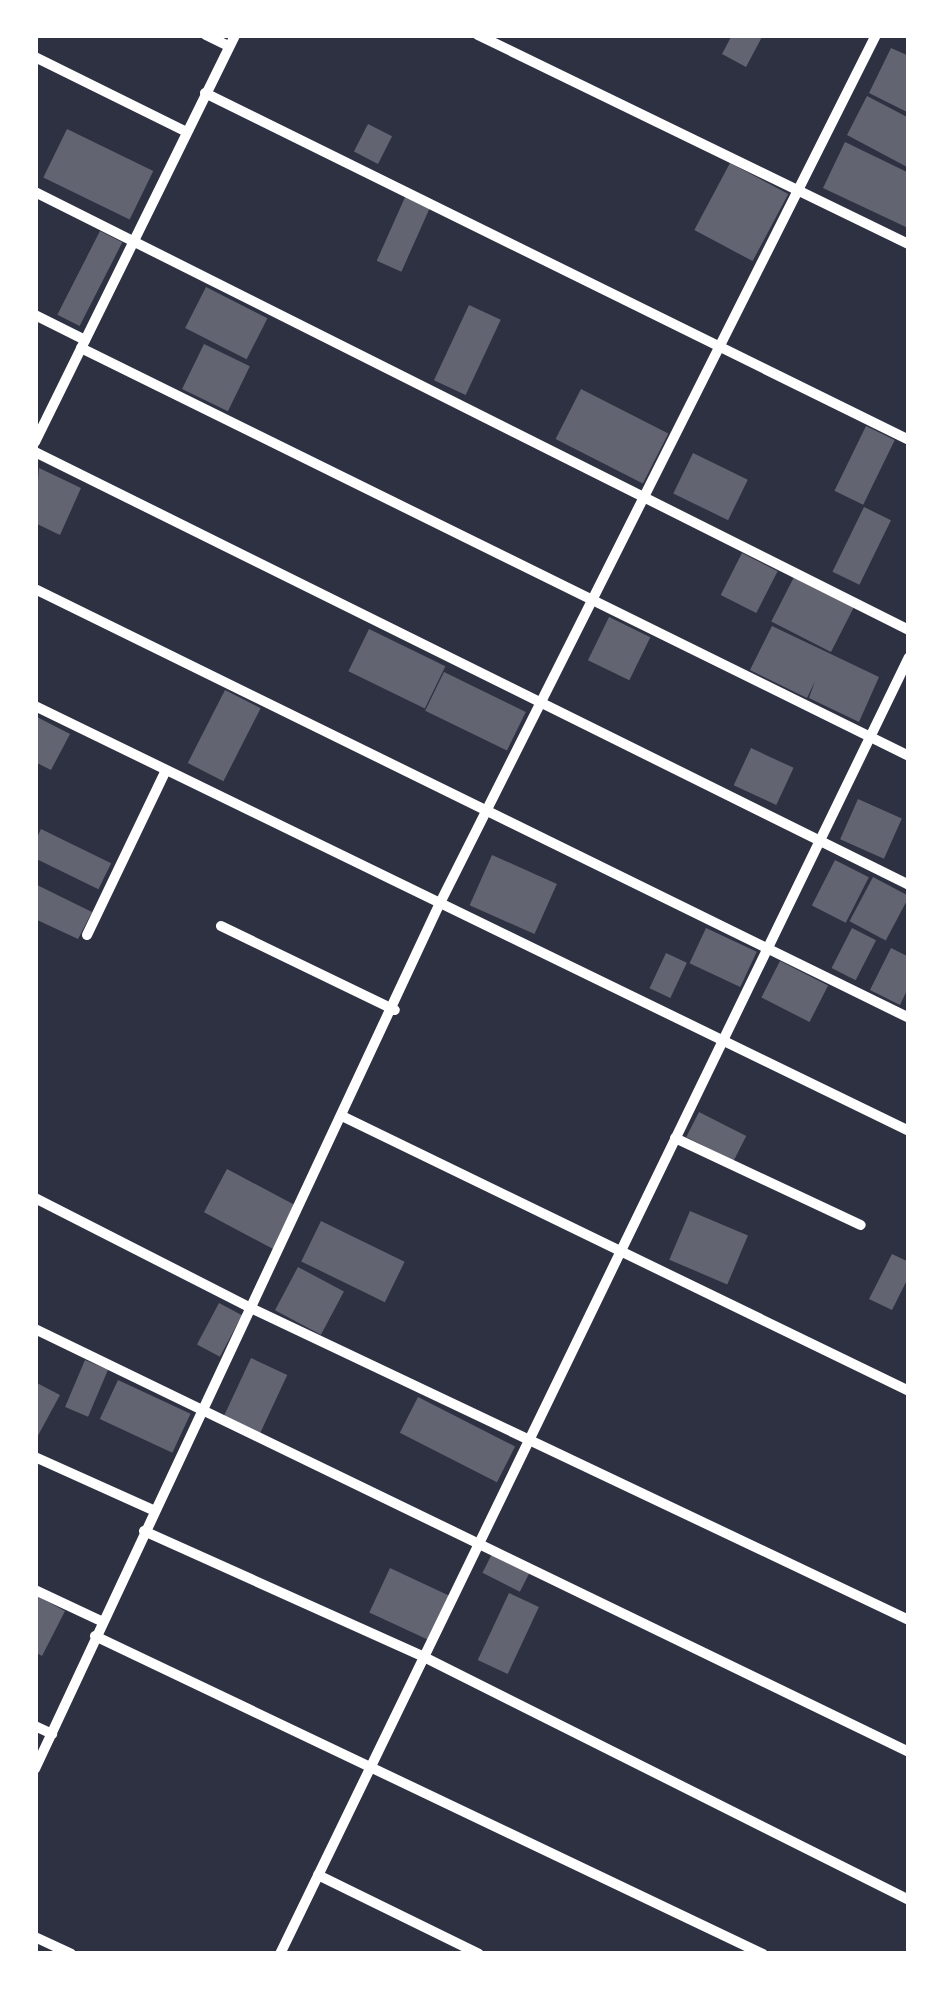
<!DOCTYPE html>
<style>
body{margin:0}
#map{position:relative;width:944px;height:1989px;overflow:hidden;background:#2d3142;font-family:"Sofia Sans Condensed",sans-serif}
div>[style]{position:absolute}
.building>*{inset:0;background:#626471;transform-origin:0 0}
.minor>*{height:10px;margin:-5px;padding:0 5px;transform-origin:5px;border-radius:5px;background:#fff}
span{translate:-50% -50%;white-space:nowrap;text-align:center;line-height:1.15;-webkit-text-stroke:10px #fff;paint-order:stroke}
.frame{position:absolute;inset:0;border:38px solid #fff;pointer-events:none}
</style>
<div id="map">
<div class="building">
<i style="clip-path:polygon(732px 35px,763px 35px,746px 67px,722px 54px)"></i>
<i style="clip-path:polygon(891px 48px,909px 56px,909px 113px,869px 93px)"></i>
<i style="clip-path:polygon(867px 96px,909px 118px,909px 168px,847px 135px)"></i>
<i style="left:368px;top:124px;width:27px;height:31px;rotate:27deg"></i>
<i style="left:67px;top:129px;width:96px;height:54px;rotate:26deg"></i>
<i style="clip-path:polygon(845px 142px,909px 173px,908px 228px,823px 188px)"></i>
<i style="left:730px;top:163px;width:66px;height:76px;rotate:28deg"></i>
<i style="left:406px;top:195px;width:27px;height:72px;rotate:24deg"></i>
<i style="left:100px;top:231px;width:25px;height:94px;rotate:27deg"></i>
<i style="left:206px;top:287px;width:69px;height:46px;rotate:27deg"></i>
<i style="left:469px;top:305px;width:35px;height:83px;rotate:25deg"></i>
<i style="left:204px;top:344px;width:51px;height:50px;rotate:26deg"></i>
<i style="left:581px;top:389px;width:98px;height:56px;rotate:27deg"></i>
<i style="left:866px;top:426px;width:32px;height:72px;rotate:26deg"></i>
<i style="left:693px;top:453px;width:61px;height:45px;rotate:26deg"></i>
<i style="clip-path:polygon(39px 468px,81px 488px,60px 535px,35px 523px)"></i>
<i style="left:864px;top:507px;width:30px;height:72px;rotate:26deg"></i>
<i style="left:742px;top:553px;width:40px;height:47px;rotate:27deg"></i>
<i style="left:794px;top:577px;width:67px;height:50px;rotate:27deg"></i>
<i style="left:609px;top:617px;width:46px;height:48px;rotate:26deg"></i>
<i style="clip-path:polygon(772px 626px,879px 677px,859px 722px,809px 698px,815px 681px,807px 698px,750px 670px)"></i>
<i style="left:369px;top:629px;width:85px;height:47px;rotate:26deg"></i>
<i style="left:444px;top:672px;width:91px;height:43px;rotate:26deg"></i>
<i style="left:225px;top:690px;width:40px;height:82px;rotate:27deg"></i>
<i style="clip-path:polygon(35px 716px,70px 734px,51px 770px,35px 762px)"></i>
<i style="left:751px;top:748px;width:47px;height:41px;rotate:25deg"></i>
<i style="left:858px;top:799px;width:48px;height:44px;rotate:24deg"></i>
<i style="left:41px;top:829px;width:78px;height:29px;rotate:26deg"></i>
<i style="left:492px;top:855px;width:71px;height:55px;rotate:24deg"></i>
<i style="left:835px;top:860px;width:38px;height:51px;rotate:27deg"></i>
<i style="left:873px;top:877px;width:41px;height:50px;rotate:28deg"></i>
<i style="clip-path:polygon(35px 884px,92px 912px,78px 939px,35px 919px)"></i>
<i style="left:706px;top:928px;width:56px;height:39px;rotate:25deg"></i>
<i style="left:852px;top:928px;width:27px;height:45px;rotate:27deg"></i>
<i style="clip-path:polygon(891px 948px,909px 957px,909px 986px,900px 1005px,870px 990px)"></i>
<i style="left:666px;top:953px;width:23px;height:39px;rotate:25deg"></i>
<i style="left:780px;top:961px;width:54px;height:41px;rotate:27deg"></i>
<i style="left:699px;top:1112px;width:53px;height:28px;rotate:27deg"></i>
<i style="left:227px;top:1169px;width:81px;height:49px;rotate:28deg"></i>
<i style="left:690px;top:1211px;width:63px;height:53px;rotate:23deg"></i>
<i style="left:321px;top:1221px;width:93px;height:45px;rotate:26deg"></i>
<i style="clip-path:polygon(892px 1254px,909px 1262px,909px 1276px,892px 1310px,869px 1299px)"></i>
<i style="left:298px;top:1267px;width:52px;height:49px;rotate:28deg"></i>
<i style="left:219px;top:1303px;width:26px;height:47px;rotate:28deg"></i>
<i style="left:251px;top:1358px;width:40px;height:64px;rotate:25deg"></i>
<i style="left:85px;top:1360px;width:25px;height:51px;rotate:23deg"></i>
<i style="left:118px;top:1380px;width:80px;height:43px;rotate:25deg"></i>
<i style="clip-path:polygon(35px 1382px,60px 1395px,35px 1441px)"></i>
<i style="left:418px;top:1397px;width:109px;height:40px;rotate:27deg"></i>
<i style="left:492px;top:1554px;width:42px;height:21px;rotate:27deg"></i>
<i style="left:390px;top:1568px;width:66px;height:49px;rotate:25deg"></i>
<i style="left:509px;top:1593px;width:33px;height:74px;rotate:25deg"></i>
<i style="clip-path:polygon(35px 1595px,65px 1611px,42px 1656px,35px 1652px)"></i>
</div>
<div class="minor">
<i style="left:206px;top:35px;width:25px;rotate:26deg"></i>
<i style="left:478px;top:35px;width:479px;rotate:25.9deg"></i>
<i style="left:35px;top:57px;width:169px;rotate:26.3deg"></i>
<i style="left:205px;top:93px;width:785px;rotate:26.24deg"></i>
<i style="left:35px;top:192px;width:978px;rotate:26.62deg"></i>
<i style="left:35px;top:315px;width:56px;rotate:26.6deg"></i>
<i style="left:81px;top:348px;width:923px;rotate:26.23deg"></i>
<i style="left:35px;top:442px;width:453px;rotate:-63.8deg"></i>
<i style="left:35px;top:452px;width:975px;rotate:26.35deg"></i>
<i style="left:35px;top:589px;width:974px;rotate:26.14deg"></i>
<i style="left:35px;top:706px;width:972px;rotate:25.93deg"></i>
<i style="left:221px;top:926px;width:193px;rotate:25.8deg"></i>
<i style="left:87px;top:935px;width:181px;rotate:-64.4deg"></i>
<i style="left:344px;top:1117px;width:628px;rotate:25.87deg"></i>
<i style="left:675px;top:1138px;width:205px;rotate:25.1deg"></i>
<i style="left:35px;top:1198px;width:242px;rotate:27deg"></i>
<i style="left:251px;top:1308px;width:728px;rotate:25.37deg"></i>
<i style="left:35px;top:1329px;width:971px;rotate:25.83deg"></i>
<i style="left:35px;top:1457px;width:129px;rotate:24.2deg"></i>
<i style="left:144px;top:1531px;width:307px;rotate:24.2deg"></i>
<i style="left:424px;top:1657px;width:542px;rotate:26.61deg"></i>
<i style="left:35px;top:1590px;width:73px;rotate:25.2deg"></i>
<i style="left:95px;top:1636px;width:740px;rotate:25.46deg"></i>
<i style="left:35px;top:1726px;width:19px;rotate:25deg"></i>
<i style="left:35px;top:1769px;width:956px;rotate:-64.94deg"></i>
<i style="left:440px;top:903px;width:971px;rotate:-63.33deg"></i>
<i style="left:318px;top:1875px;width:179px;rotate:26.1deg"></i>
<i style="left:35px;top:1937px;width:40px;rotate:25deg"></i>
<i style="left:280px;top:1954px;width:1441px;rotate:-64.13deg"></i>
</div>
<div class="frame"></div>
</div>
